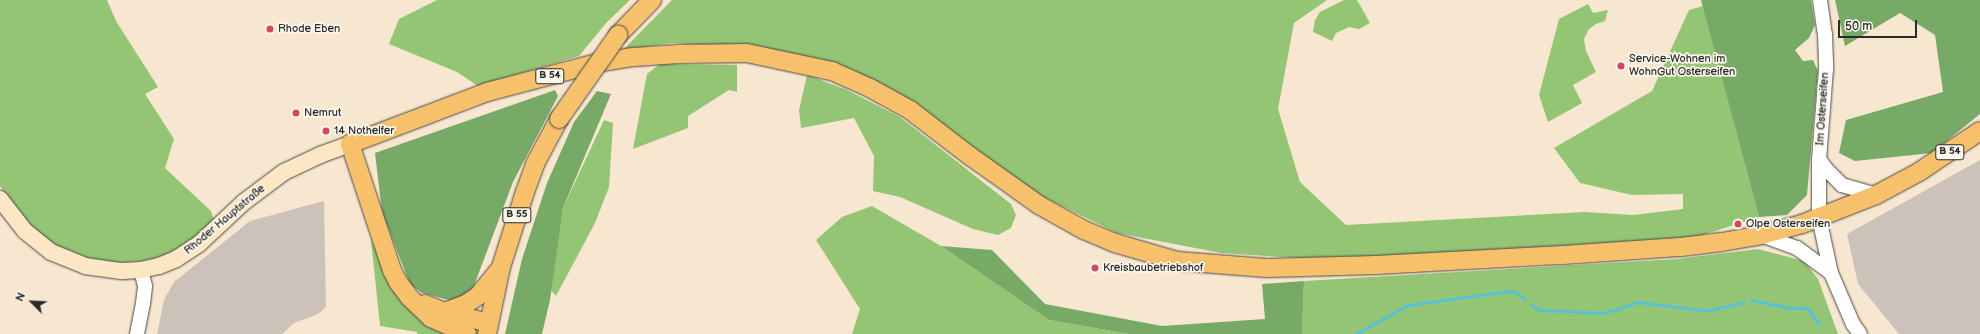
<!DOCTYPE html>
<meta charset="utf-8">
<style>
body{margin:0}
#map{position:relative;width:1980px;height:334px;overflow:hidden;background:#f7e7d0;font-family:"Balsamiq Sans",sans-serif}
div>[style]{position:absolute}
.industrial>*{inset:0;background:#ccc2b9}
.green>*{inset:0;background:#94c575}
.forest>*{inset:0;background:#7a6}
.stream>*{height:3px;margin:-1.5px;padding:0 1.5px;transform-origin:1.5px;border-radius:1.5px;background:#59c1d6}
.roads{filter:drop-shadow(0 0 1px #4a4744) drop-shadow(0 0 1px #4a4744)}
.tertiary>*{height:14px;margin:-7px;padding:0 7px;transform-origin:7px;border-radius:7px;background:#fff}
.secondary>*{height:16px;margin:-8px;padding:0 8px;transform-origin:8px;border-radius:8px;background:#fce6c4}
.primary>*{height:18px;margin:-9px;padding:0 9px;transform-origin:9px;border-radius:9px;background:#f7c06b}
.bridges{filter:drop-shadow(0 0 1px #4a4744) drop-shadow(0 0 1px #4a4744)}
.primary-bridge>*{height:18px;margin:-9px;padding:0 9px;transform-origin:9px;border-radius:9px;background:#f7c06b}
.dots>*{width:11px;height:11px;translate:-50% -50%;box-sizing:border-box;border:2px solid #fbf7ec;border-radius:50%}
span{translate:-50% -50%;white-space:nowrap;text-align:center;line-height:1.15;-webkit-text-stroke:3.5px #fbf7ec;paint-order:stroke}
.shield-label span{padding:1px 3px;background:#fbf7ec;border:1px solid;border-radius:3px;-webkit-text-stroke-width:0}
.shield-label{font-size:10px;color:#2b2b2b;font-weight:700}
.poi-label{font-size:11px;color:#2b2b2b}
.left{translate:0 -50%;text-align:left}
.street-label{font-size:11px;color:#2b2b2b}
.north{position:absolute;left:12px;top:282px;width:40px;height:40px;-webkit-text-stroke:3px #fbf7ec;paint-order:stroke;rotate:294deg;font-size:11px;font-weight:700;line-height:16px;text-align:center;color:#2b2b2b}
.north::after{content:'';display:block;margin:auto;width:14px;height:18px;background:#2b2b2b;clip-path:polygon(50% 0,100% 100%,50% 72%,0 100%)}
.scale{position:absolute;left:1838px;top:20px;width:79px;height:18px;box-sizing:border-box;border:2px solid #2b2b2b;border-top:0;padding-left:5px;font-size:12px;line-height:14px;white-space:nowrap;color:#2b2b2b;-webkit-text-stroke:3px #fbf7ec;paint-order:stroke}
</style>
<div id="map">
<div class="industrial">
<i style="clip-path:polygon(1980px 160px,1980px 334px,1899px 334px,1858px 284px,1847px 234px)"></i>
<i style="clip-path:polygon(324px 201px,326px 307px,318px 314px,294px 323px,282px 334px,157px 334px,164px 300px,174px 282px,250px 221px)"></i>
</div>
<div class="green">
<i style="clip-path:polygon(0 0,107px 0,116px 21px,158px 87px,145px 94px,174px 139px,165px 168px,211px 211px,214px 220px,194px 238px,173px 253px,144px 261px,107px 263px,71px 254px,44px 238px,18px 215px,0 186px)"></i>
<i style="clip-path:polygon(437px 0,630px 0,607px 22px,579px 56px,478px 86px,457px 72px,389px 44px,399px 19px)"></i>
<i style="clip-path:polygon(672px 0,1327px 0,1294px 23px,1278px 109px,1300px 182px,1346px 225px,1584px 212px,1633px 215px,1683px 209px,1683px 194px,1632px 195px,1580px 183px,1554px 148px,1652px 91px,1689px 10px,1703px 6px,1759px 217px,1690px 239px,1494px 252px,1314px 259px,1221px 253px,1117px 233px,1029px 190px,915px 105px,769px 49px,672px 43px,623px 50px)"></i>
<i style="clip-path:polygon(1344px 0,1357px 0,1370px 23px,1359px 29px,1349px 27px,1336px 33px,1332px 41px,1313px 32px,1315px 20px,1320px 12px)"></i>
<i style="clip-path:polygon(1588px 4px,1593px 13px,1608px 10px,1605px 21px,1596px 24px,1589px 29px,1584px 39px,1586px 51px,1596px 72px,1573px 85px,1582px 103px,1548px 122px,1539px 95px,1559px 19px)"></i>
<i style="clip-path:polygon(660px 64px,737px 65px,737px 92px,729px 90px,688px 116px,688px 128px,633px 149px,647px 74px)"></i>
<i style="clip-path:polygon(807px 75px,847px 90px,900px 117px,1011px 204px,1016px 215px,1011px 228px,998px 235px,973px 229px,900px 197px,873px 191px,874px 156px,854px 118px,801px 128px,799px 110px)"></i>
<i style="clip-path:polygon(604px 120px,613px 123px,609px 187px,595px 223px,556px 296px,550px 289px,563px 208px)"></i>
<i style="clip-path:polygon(872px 206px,941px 246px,1049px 320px,1129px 334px,852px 334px,860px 309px,816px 240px,842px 217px)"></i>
<i style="clip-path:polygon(371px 240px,397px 294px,445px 334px,417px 334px,417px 332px,380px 326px)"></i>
<i style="clip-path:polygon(1758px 249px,1804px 261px,1818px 279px,1838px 334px,1302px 334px,1304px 281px,1677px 259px)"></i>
</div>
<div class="forest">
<i style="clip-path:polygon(1701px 0,1811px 0,1815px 25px,1809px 38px,1795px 50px,1803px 61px,1813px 60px,1818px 71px,1807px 195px,1787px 215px,1759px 217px)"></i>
<i style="clip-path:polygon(1835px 0,1980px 0,1980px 114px,1932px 153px,1855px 161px,1839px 153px,1846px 120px,1943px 92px,1935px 35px,1900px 13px,1845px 46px)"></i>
<i style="clip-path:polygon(555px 90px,558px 96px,513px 182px,472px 291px,452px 301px,422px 293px,410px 284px,382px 212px,375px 153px)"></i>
<i style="clip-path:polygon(597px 91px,611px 94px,563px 208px,550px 300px,542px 334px,505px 334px,522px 259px,547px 183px,574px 122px)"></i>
<i style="clip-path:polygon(941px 246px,992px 250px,1045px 304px,1162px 326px,1265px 319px,1262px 284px,1304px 281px,1302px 334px,1129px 334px,1049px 320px)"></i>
</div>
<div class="stream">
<i style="left:1752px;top:300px;width:40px;rotate:12deg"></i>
<i style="left:1791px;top:308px;width:16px"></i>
<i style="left:1807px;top:308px;width:20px;rotate:53deg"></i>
<i style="left:1531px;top:305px;width:10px;rotate:29deg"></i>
<i style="left:1540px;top:310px;width:65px;rotate:2.6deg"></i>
<i style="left:1605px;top:313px;width:35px;rotate:-18deg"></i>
<i style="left:1638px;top:302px;width:63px;rotate:7.4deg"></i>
<i style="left:1700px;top:310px;width:10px"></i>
<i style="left:1710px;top:310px;width:35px;rotate:-13deg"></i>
<i style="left:1355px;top:334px;width:60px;rotate:-28.7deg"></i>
<i style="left:1408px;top:305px;width:102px;rotate:-7.9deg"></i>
<i style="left:1509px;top:291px;width:6px;rotate:9deg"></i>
<i style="left:1515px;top:292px;width:12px;rotate:35deg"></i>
</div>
<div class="roads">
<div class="tertiary">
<i style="left:1820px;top:0;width:34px;rotate:82deg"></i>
<i style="left:1825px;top:34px;width:35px;rotate:88deg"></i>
<i style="left:1826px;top:69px;width:90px;rotate:94.4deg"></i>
<i style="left:1819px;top:159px;width:59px;rotate:90deg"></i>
<i style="left:1819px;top:218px;width:56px;rotate:77.7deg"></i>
<i style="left:1831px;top:273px;width:56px;rotate:66.7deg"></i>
<i style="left:1853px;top:324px;width:12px;rotate:55deg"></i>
<i style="left:1819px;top:159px;width:12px;rotate:55deg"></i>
<i style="left:1826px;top:169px;width:23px;rotate:45deg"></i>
<i style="left:1842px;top:185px;width:35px;rotate:16deg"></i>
<i style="left:1761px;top:235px;width:38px;rotate:20deg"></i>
<i style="left:1797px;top:248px;width:42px;rotate:36.3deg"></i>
<i style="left:137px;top:334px;width:32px;rotate:-79deg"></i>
<i style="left:143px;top:303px;width:17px;rotate:-83deg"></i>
<i style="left:145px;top:286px;width:16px;rotate:-104deg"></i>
</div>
<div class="secondary">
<i style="left:0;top:199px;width:41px;rotate:52deg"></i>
<i style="left:25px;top:231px;width:33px;rotate:39deg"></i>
<i style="left:51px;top:252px;width:37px;rotate:22deg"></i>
<i style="left:85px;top:266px;width:37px;rotate:8deg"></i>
<i style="left:122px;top:271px;width:19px;rotate:-3deg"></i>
<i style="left:141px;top:270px;width:18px;rotate:-13deg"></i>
<i style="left:159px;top:266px;width:18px;rotate:-22deg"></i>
<i style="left:176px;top:259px;width:27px;rotate:-33deg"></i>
<i style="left:199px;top:244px;width:62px;rotate:-43deg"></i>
<i style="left:244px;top:202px;width:50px;rotate:-36.9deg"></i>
<i style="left:284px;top:172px;width:40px;rotate:-25deg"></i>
<i style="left:320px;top:155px;width:32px;rotate:-20deg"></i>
</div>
<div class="primary">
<i style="left:618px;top:35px;width:49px;rotate:-45.8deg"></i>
<i style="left:425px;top:304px;width:22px;rotate:22deg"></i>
<i style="left:445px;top:312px;width:45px;rotate:14deg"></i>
<i style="left:445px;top:312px;width:22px;rotate:-21deg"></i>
<i style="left:466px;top:304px;width:14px;rotate:-34deg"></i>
<i style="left:478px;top:296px;width:32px;rotate:-51deg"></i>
<i style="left:467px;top:334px;width:39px;rotate:-156deg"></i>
<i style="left:431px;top:318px;width:29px;rotate:-136deg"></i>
<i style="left:410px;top:298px;width:20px;rotate:-127deg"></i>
<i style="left:398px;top:282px;width:13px;rotate:-117deg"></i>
<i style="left:392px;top:270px;width:133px;rotate:-108.4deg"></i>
<i style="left:350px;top:144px;width:147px;rotate:-20.8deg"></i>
<i style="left:487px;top:92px;width:118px;rotate:-14.7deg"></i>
<i style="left:601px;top:62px;width:33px;rotate:-9deg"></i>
<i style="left:634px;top:57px;width:45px;rotate:-3.8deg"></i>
<i style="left:679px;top:54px;width:68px;rotate:-0.8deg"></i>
<i style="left:747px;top:53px;width:87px;rotate:12deg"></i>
<i style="left:832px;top:71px;width:42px;rotate:24.1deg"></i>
<i style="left:870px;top:88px;width:46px;rotate:28.8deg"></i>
<i style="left:910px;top:110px;width:76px;rotate:37.5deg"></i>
<i style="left:970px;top:156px;width:85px;rotate:35.4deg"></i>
<i style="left:1039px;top:205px;width:51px;rotate:29.1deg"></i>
<i style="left:1084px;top:230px;width:34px;rotate:23deg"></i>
<i style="left:1115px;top:243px;width:65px;rotate:16.2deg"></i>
<i style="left:1177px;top:261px;width:90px;rotate:4.4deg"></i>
<i style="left:1267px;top:268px;width:109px;rotate:-1.6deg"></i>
<i style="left:1376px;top:265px;width:187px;rotate:-3.1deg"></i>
<i style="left:1563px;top:255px;width:118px;rotate:-3.9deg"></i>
<i style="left:1681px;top:247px;width:41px;rotate:-7deg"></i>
<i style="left:1722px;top:242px;width:40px;rotate:-10deg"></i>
<i style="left:1761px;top:235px;width:42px;rotate:-15deg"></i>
<i style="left:1802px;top:224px;width:79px;rotate:-21.4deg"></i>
<i style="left:1876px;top:195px;width:49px;rotate:-28.1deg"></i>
<i style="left:1919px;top:172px;width:73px;rotate:-33.9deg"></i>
<i style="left:487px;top:334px;width:68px;rotate:-78.2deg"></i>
<i style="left:501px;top:267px;width:79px;rotate:-72.3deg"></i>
<i style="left:525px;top:192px;width:30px;rotate:-70deg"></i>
<i style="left:535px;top:164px;width:51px;rotate:-61.9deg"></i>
</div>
</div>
<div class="bridges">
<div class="primary-bridge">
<i style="left:559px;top:119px;width:103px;rotate:-54.9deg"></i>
</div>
</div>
<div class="dots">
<i style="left:270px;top:29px;background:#d1495b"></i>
<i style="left:1621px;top:66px;background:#d1495b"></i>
<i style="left:296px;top:113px;background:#d1495b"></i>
<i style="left:326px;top:131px;background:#d1495b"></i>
<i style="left:1738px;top:224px;background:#d1495b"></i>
<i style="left:1095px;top:268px;background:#d1495b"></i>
</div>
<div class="shield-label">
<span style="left:550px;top:76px">B 54</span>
<span style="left:1950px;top:152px">B 54</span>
<span style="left:517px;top:215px">B 55</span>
</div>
<div class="poi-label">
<span class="left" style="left:278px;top:29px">Rhode Eben</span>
<span class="left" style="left:1629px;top:66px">Service-Wohnen im<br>WohnGut Osterseifen</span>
<span class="left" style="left:304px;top:113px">Nemrut</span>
<span class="left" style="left:334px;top:131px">14 Nothelfer</span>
<span class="left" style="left:1746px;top:224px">Olpe Osterseifen</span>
<span class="left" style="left:1103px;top:268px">Kreisbaubetriebshof</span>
</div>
<div class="street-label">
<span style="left:1823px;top:109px;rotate:-86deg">Im Osterseifen</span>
<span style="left:225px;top:220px;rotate:-40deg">Rhoder Hauptstraße</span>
</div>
<div class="north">N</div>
<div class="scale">50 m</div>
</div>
